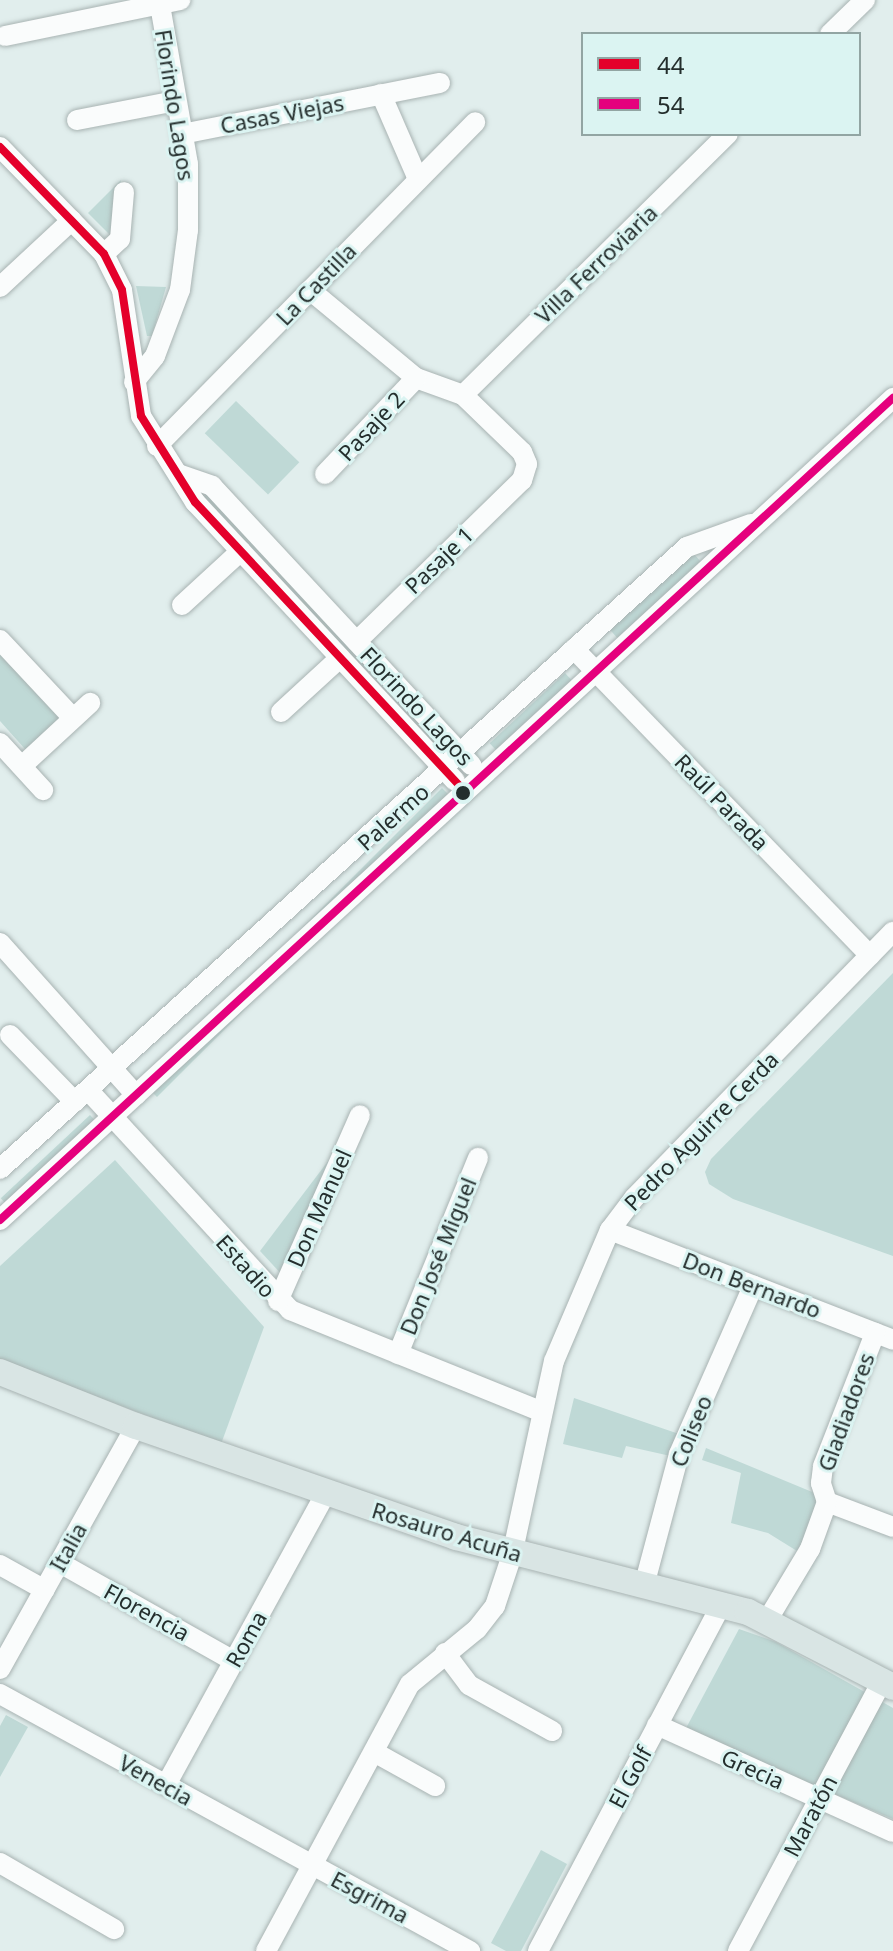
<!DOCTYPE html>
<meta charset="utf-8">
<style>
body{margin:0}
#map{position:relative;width:893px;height:1951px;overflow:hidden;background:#e1eeed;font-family:"Noto Sans",sans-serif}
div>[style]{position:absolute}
.green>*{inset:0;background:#bfd9d6;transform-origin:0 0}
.roads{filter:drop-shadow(0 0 2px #a8b3b2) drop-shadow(0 0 2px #a8b3b2)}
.minor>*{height:20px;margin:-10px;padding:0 10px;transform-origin:10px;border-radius:10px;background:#fafcfc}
.major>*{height:26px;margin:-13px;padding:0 13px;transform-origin:13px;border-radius:13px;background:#d9e5e4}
.bus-1>*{height:8px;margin:-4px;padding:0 4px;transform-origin:4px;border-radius:4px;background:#e4002b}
.bus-2>*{height:8px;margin:-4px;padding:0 4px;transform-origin:4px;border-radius:4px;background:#e5007d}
.dots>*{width:22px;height:22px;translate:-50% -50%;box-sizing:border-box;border:4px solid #dbf4f2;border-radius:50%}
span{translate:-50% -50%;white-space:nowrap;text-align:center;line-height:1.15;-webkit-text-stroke:6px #dbf4f2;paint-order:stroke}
.street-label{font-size:22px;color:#242e2d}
.legend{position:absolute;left:581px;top:32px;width:280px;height:104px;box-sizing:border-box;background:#dbf4f2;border:2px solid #92a5a3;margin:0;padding:10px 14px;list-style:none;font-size:24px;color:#242e2d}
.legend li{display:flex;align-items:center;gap:16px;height:40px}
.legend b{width:40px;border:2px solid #92a5a3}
</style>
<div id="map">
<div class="green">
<i style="clip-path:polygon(121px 180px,116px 233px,112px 237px,88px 213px)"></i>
<i style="clip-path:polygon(136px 286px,166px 287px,152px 336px,147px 336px)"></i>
<i style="left:236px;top:401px;width:88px;height:45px;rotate:44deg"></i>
<i style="left:208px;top:493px;width:336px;height:8px;rotate:47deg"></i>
<i style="left:694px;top:554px;width:18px;height:113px;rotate:49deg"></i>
<i style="clip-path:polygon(0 648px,61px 716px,33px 748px,25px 749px,0 721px)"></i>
<i style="left:565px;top:673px;width:18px;height:103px;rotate:47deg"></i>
<i style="left:442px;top:788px;width:17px;height:420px;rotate:45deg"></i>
<i style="clip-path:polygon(893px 973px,893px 1256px,733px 1199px,709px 1184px,705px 1172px,711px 1159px)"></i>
<i style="left:90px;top:1115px;width:16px;height:122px;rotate:47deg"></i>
<i style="clip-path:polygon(344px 1140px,284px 1277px,260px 1251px)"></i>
<i style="clip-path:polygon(115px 1160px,264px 1327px,221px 1444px,0 1360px,0 1266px)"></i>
<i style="clip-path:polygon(574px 1398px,679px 1434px,675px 1457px,626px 1446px,622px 1458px,563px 1444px)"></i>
<i style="clip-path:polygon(706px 1448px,817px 1494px,820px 1507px,797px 1551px,768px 1533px,731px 1523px,741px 1473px,702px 1460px)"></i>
<i style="clip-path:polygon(739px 1629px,776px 1642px,893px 1708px,893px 1819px,685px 1730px)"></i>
<i style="clip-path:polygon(6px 1715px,28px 1727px,0 1777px,0 1726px)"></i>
<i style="clip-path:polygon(541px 1850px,567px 1864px,521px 1951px,506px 1951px,491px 1943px)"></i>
</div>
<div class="roads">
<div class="minor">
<i style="left:830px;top:34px;width:49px;rotate:-44.2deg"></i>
<i style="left:5px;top:36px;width:179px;rotate:-11.6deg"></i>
<i style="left:381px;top:94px;width:93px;rotate:66.5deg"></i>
<i style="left:77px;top:120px;width:101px;rotate:-10.9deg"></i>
<i style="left:182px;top:134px;width:263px;rotate:-11.2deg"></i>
<i style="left:0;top:147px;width:149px;rotate:45.8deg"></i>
<i style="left:104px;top:254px;width:40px;rotate:63.4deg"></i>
<i style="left:122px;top:290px;width:127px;rotate:81.4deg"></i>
<i style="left:141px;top:416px;width:102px;rotate:57.9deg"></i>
<i style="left:195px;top:502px;width:381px;rotate:47deg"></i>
<i style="left:104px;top:254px;width:22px;rotate:-43deg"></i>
<i style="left:120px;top:239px;width:47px;rotate:-85.1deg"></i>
<i style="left:0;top:287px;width:98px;rotate:-42.9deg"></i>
<i style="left:310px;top:290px;width:138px;rotate:39.7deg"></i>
<i style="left:416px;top:378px;width:50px;rotate:19.9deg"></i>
<i style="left:463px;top:395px;width:82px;rotate:44deg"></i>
<i style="left:522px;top:452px;width:13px;rotate:67deg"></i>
<i style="left:527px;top:464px;width:17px;rotate:107deg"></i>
<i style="left:522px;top:480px;width:231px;rotate:135.7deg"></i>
<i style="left:134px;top:382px;width:33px;rotate:-51deg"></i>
<i style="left:155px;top:356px;width:71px;rotate:-69.3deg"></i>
<i style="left:180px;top:290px;width:61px;rotate:-82.4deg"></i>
<i style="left:188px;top:230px;width:66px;rotate:-90deg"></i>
<i style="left:188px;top:164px;width:167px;rotate:-100deg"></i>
<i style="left:463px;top:395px;width:372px;rotate:-44.6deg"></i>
<i style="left:157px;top:446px;width:454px;rotate:-45.5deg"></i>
<i style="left:178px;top:474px;width:36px;rotate:19deg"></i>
<i style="left:212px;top:486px;width:381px;rotate:47.1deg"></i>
<i style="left:325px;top:474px;width:132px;rotate:-46.5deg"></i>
<i style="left:182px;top:605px;width:80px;rotate:-42.5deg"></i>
<i style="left:0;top:640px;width:107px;rotate:46.9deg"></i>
<i style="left:574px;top:649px;width:426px;rotate:46deg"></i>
<i style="left:281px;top:712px;width:80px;rotate:-42.5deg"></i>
<i style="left:0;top:743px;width:64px;rotate:47.5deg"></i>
<i style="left:22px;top:766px;width:93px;rotate:-42.8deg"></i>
<i style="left:0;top:943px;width:204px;rotate:48.2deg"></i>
<i style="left:10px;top:1035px;width:93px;rotate:45.9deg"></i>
<i style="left:88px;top:1090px;width:299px;rotate:47.4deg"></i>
<i style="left:290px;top:1310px;width:270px;rotate:22deg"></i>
<i style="left:0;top:1169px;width:927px;rotate:-42.16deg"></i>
<i style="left:687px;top:547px;width:68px;rotate:-19.8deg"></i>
<i style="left:0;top:1220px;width:1214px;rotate:-42.63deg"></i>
<i style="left:610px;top:1230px;width:304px;rotate:21.2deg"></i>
<i style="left:278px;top:1301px;width:203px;rotate:-66.2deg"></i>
<i style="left:398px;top:1354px;width:212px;rotate:-67.8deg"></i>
<i style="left:827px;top:1502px;width:71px;rotate:20.7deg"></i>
<i style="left:60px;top:1563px;width:200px;rotate:29.4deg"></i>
<i style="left:0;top:1565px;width:51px;rotate:29.1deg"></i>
<i style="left:645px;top:1582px;width:132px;rotate:-75.1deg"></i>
<i style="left:679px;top:1454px;width:184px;rotate:-66.2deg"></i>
<i style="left:768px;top:1619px;width:82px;rotate:-59deg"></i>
<i style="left:810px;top:1549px;width:50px;rotate:-70.1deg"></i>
<i style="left:827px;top:1502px;width:20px;rotate:-108deg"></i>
<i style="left:821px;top:1483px;width:17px;rotate:-83deg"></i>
<i style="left:823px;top:1466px;width:143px;rotate:-68.6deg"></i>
<i style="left:445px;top:1653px;width:40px;rotate:53deg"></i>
<i style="left:469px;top:1685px;width:95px;rotate:29deg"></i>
<i style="left:0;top:1669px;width:278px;rotate:-60.8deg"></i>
<i style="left:0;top:1694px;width:536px;rotate:28.67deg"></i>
<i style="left:657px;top:1725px;width:259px;rotate:24.4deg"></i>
<i style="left:374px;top:1752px;width:70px;rotate:29.1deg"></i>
<i style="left:166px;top:1785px;width:333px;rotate:-61.3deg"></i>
<i style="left:0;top:1863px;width:132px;rotate:30.1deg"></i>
<i style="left:266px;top:1951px;width:303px;rotate:-61.7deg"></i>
<i style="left:410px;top:1684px;width:87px;rotate:-39.4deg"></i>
<i style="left:477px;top:1629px;width:29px;rotate:-52deg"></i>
<i style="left:495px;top:1606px;width:54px;rotate:-71.6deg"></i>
<i style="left:512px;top:1555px;width:198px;rotate:-77.8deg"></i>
<i style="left:554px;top:1361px;width:142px;rotate:-66.9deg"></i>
<i style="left:610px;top:1230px;width:41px;rotate:-52.9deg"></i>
<i style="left:635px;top:1197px;width:370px;rotate:-45.8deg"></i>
<i style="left:538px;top:1951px;width:393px;rotate:-62.1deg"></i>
<i style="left:738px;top:1951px;width:306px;rotate:-61.9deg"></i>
</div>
<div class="major">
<i style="left:0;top:1372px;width:146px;rotate:21.7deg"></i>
<i style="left:136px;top:1426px;width:339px;rotate:19.1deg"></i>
<i style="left:456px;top:1537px;width:301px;rotate:14.4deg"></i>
<i style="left:748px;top:1612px;width:163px;rotate:27.3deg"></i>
</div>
</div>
<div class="bus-1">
<i style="left:0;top:147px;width:149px;rotate:45.8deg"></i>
<i style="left:104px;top:254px;width:40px;rotate:63.4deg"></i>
<i style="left:122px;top:290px;width:127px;rotate:81.4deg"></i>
<i style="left:141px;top:416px;width:102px;rotate:57.9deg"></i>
<i style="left:195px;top:502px;width:396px;rotate:47deg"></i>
</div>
<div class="bus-2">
<i style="left:0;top:1220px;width:1214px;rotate:-42.63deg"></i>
</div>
<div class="dots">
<i style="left:463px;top:793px;background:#242e2d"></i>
</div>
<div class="street-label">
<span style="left:175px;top:105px;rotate:81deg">Florindo Lagos</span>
<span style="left:282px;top:114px;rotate:-11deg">Casas Viejas</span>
<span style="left:596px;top:264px;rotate:-44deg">Villa Ferroviaria</span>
<span style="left:316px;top:284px;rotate:-46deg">La Castilla</span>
<span style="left:371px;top:426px;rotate:-47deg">Pasaje 2</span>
<span style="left:439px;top:560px;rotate:-44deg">Pasaje 1</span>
<span style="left:417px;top:706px;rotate:47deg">Florindo Lagos</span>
<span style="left:722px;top:802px;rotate:46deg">Raúl Parada</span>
<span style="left:393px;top:817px;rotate:-42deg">Palermo</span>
<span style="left:701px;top:1131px;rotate:-46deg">Pedro Aguirre Cerda</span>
<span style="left:319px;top:1208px;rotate:-66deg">Don Manuel</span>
<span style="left:438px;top:1256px;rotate:-68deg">Don José Miguel</span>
<span style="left:246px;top:1266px;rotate:48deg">Estadio</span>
<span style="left:752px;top:1285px;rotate:21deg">Don Bernardo</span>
<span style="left:846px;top:1412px;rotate:-70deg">Gladiadores</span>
<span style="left:691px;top:1431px;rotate:-68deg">Coliseo</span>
<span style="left:447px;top:1532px;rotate:17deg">Rosauro Acuña</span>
<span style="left:68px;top:1547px;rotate:-61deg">Italia</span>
<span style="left:147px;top:1612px;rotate:29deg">Florencia</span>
<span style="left:246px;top:1639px;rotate:-61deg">Roma</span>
<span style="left:753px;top:1769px;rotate:24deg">Grecia</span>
<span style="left:630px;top:1777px;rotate:-62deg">El Golf</span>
<span style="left:156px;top:1780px;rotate:29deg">Venecia</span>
<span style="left:810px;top:1816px;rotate:-62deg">Maratón</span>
<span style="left:370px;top:1897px;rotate:28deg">Esgrima</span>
</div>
<ul class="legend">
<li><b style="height:10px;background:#e4002b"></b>44</li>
<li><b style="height:10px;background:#e5007d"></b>54</li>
</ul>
</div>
